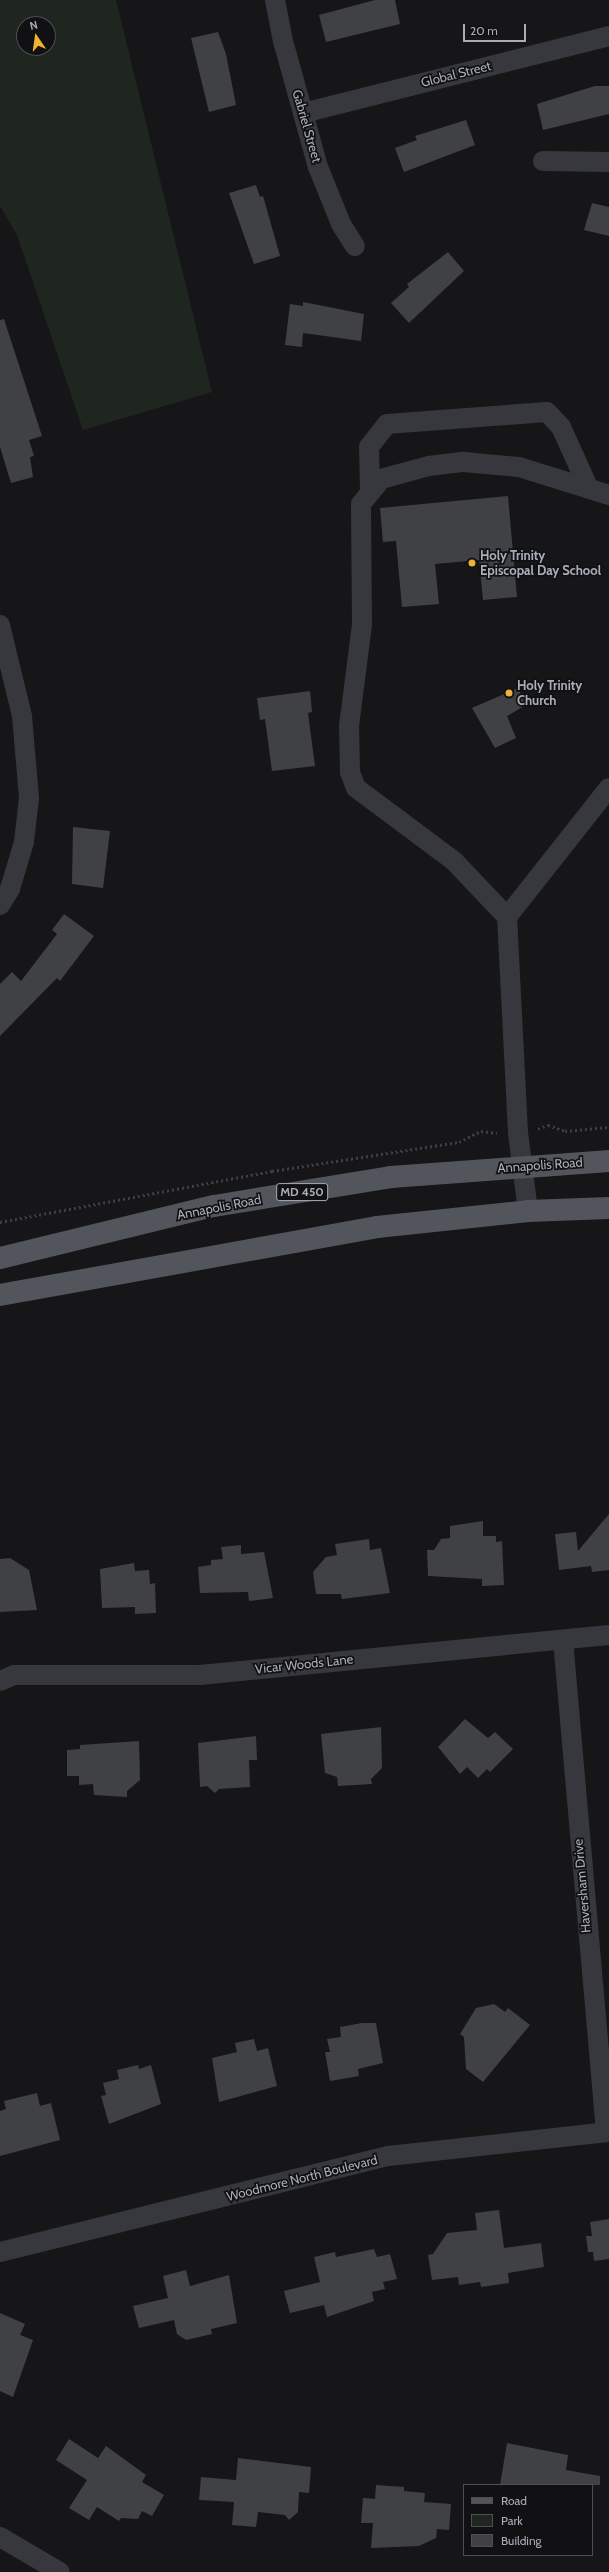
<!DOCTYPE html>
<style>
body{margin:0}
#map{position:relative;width:609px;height:2572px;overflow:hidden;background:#161618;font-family:Cabin,sans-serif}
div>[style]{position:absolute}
.green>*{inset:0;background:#1e261f}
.building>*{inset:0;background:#404145}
.path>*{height:2.5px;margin-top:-1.25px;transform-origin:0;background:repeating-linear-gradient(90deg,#3d3f44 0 2px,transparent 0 5px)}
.minor>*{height:20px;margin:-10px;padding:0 10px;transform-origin:10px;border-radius:10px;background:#37383d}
.major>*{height:22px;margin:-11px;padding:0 11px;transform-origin:11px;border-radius:11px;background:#53555c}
.dots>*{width:11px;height:11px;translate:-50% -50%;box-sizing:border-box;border:2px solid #111113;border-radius:50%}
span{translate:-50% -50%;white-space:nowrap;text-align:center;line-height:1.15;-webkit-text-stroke:3.5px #111113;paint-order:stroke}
.shield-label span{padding:1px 3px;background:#111113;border:1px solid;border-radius:3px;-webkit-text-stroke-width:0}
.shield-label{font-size:12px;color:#a8adb8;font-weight:700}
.street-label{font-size:13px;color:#a8adb8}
.poi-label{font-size:13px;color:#a8adb8;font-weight:700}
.left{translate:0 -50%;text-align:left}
.legend{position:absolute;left:463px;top:2484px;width:130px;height:72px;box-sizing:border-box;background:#111113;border:1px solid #4d4f55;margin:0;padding:5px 7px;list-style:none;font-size:12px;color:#a8adb8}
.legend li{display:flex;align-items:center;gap:8px;height:20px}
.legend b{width:20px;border:1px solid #4d4f55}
.north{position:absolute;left:16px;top:16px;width:40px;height:40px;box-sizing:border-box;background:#111113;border:1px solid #4d4f55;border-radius:50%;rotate:347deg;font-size:11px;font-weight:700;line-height:16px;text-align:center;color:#a8adb8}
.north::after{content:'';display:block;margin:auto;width:14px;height:18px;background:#f2b134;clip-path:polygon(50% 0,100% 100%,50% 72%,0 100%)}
.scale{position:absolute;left:463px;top:24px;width:63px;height:18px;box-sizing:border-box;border:2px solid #a8adb8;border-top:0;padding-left:5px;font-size:12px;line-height:14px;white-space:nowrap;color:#a8adb8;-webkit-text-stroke:3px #111113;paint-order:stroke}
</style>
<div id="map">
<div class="green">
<i style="clip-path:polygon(evenodd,0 0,116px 0,212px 392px,83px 430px,17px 235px,0 206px,0 0,24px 24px,48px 24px,48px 48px,24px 48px,24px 24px)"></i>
</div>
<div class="building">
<i style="clip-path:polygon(375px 0,395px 0,400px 24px,326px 42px,319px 15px)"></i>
<i style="clip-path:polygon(218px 32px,226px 54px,236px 105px,209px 112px,191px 38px)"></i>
<i style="clip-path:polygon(595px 86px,609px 86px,609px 114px,543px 130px,537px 104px)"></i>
<i style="clip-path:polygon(466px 120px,475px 145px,404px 172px,395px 148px,417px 140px,415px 136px)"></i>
<i style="clip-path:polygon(256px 185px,260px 197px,263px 196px,280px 256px,254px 264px,229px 193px)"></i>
<i style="clip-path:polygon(592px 203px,609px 207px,609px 236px,584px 230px)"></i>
<i style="clip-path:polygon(448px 252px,464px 271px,409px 323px,391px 303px,409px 287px,407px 284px)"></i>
<i style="clip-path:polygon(303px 302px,364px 314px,361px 341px,303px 333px,302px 347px,285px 345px,290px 304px,303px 306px)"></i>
<i style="clip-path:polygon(4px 319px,42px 436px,29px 440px,34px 456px,30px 457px,33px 477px,11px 483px,0 447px,0 320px)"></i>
<i style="clip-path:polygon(508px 496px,517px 597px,483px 600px,479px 560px,435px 564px,439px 604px,402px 607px,396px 541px,383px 542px,380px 508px)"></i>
<i style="clip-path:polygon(518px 688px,526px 705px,507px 716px,516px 738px,495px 748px,472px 708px)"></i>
<i style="clip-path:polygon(310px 691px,312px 712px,308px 713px,315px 766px,272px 771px,265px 719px,260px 720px,257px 698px)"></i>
<i style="clip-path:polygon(73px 827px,110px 831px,103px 888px,72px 884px)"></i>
<i style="clip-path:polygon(64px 914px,94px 936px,60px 981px,57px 978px,0 1036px,0 984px,12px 972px,21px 981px,57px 934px,52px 930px)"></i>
<i style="clip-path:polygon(609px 1514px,609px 1570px,592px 1572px,591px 1566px,559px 1570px,555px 1534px,576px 1532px,578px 1551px)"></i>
<i style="clip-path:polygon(483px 1521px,483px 1536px,496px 1536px,496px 1542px,502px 1541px,504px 1585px,482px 1586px,482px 1579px,428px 1576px,427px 1550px,434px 1550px,441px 1539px,450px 1538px,450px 1526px)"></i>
<i style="clip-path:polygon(369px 1539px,370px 1550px,381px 1548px,390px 1593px,342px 1599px,341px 1594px,316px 1594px,313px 1572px,326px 1557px,337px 1555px,335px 1544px)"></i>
<i style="clip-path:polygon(241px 1545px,241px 1554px,264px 1552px,273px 1598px,249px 1601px,248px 1592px,200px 1593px,198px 1567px,211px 1565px,211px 1560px,223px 1559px,221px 1547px)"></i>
<i style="clip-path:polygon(10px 1558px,29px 1570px,37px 1610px,0 1612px,0 1559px)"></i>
<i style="clip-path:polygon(134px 1563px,135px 1571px,149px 1570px,150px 1584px,155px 1583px,156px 1613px,135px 1614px,135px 1607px,102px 1608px,100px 1569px)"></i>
<i style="clip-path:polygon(465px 1719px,488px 1738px,495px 1732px,513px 1749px,490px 1772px,487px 1769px,478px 1778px,467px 1767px,460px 1774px,438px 1747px)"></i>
<i style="clip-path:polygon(381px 1727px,382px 1768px,371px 1779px,372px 1784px,338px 1786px,337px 1777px,325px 1773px,321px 1734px)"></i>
<i style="clip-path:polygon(256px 1736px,257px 1760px,249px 1760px,250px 1787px,219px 1789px,215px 1793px,207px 1786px,200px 1787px,198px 1743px)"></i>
<i style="clip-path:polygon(139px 1741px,140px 1780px,127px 1791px,127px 1797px,94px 1795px,93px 1784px,79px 1785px,79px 1776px,67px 1776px,67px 1750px,80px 1749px,80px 1745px)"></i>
<i style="clip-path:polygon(494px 2004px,505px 2012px,508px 2008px,530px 2025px,483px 2082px,466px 2069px,464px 2037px,460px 2034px,476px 2008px)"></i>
<i style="clip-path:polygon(362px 2023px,376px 2023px,383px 2063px,358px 2069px,359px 2076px,330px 2081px,325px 2052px,330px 2052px,327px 2039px,341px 2037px,340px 2027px)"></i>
<i style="clip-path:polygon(254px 2039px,257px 2051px,268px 2048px,277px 2086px,219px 2102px,212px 2058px,237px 2052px,235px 2043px)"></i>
<i style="clip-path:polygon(138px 2065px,139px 2069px,151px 2065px,161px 2104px,109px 2124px,101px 2096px,106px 2095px,103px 2083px,119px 2079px,117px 2070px)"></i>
<i style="clip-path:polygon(37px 2093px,40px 2106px,51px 2103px,60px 2140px,0 2156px,0 2111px,6px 2109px,4px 2101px)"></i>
<i style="clip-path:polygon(499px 2210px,504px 2248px,541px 2243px,544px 2267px,508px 2273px,509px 2283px,481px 2287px,480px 2282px,459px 2285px,458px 2277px,432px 2280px,428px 2255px,433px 2254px,447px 2233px,477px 2230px,475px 2213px)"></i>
<i style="clip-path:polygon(609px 2219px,609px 2259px,594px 2261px,593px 2252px,588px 2252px,586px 2236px,592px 2236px,590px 2222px)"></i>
<i style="clip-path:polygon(374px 2249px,377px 2257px,390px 2254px,397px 2279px,383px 2282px,385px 2289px,372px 2292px,374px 2301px,327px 2317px,324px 2305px,290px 2313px,284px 2291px,320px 2282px,314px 2257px,335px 2252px,336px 2257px)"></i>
<i style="clip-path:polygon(186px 2270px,190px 2286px,229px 2275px,237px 2323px,211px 2329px,212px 2334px,186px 2340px,177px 2334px,174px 2320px,139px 2328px,133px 2306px,168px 2298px,163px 2276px)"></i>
<i style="clip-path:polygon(0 2313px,25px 2324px,20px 2335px,33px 2340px,13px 2397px,0 2391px)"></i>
<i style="clip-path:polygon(69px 2439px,98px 2458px,106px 2446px,146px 2475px,142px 2482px,164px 2495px,152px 2516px,142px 2511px,138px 2519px,121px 2518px,119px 2521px,97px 2507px,89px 2520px,69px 2508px,87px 2480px,56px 2460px)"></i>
<i style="clip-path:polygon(507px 2443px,568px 2455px,566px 2470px,600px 2476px,600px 2485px,500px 2485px)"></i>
<i style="clip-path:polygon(238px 2458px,311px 2467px,309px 2493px,299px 2492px,298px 2512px,289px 2520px,285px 2515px,258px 2512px,256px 2527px,232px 2525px,234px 2502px,199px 2500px,201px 2477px,236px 2480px)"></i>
<i style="clip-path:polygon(376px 2485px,404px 2487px,404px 2491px,425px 2493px,424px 2502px,451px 2504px,449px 2530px,437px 2529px,436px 2538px,419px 2546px,371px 2548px,373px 2523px,361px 2523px,363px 2498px,375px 2499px)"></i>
</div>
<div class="path">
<i style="left:538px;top:1129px;width:11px;rotate:-22deg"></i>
<i style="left:548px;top:1125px;width:18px;rotate:19deg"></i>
<i style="left:565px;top:1131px;width:44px;rotate:-5.2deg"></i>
<i style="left:0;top:1222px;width:277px;rotate:-10.6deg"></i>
<i style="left:272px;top:1171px;width:189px;rotate:-8.8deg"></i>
<i style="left:459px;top:1142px;width:25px;rotate:-27deg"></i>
<i style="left:481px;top:1131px;width:16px;rotate:7deg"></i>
</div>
<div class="minor">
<i style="left:275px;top:0;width:42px;rotate:79deg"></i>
<i style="left:283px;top:41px;width:131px;rotate:74.5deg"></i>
<i style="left:318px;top:167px;width:61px;rotate:68deg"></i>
<i style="left:341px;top:224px;width:26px;rotate:58deg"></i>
<i style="left:303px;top:113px;width:316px;rotate:-14.1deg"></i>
<i style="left:543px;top:161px;width:66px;rotate:0.9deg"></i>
<i style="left:370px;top:490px;width:43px;rotate:-91.3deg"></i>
<i style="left:369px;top:447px;width:29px;rotate:-52deg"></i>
<i style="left:387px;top:424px;width:160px;rotate:-4.3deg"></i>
<i style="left:547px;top:412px;width:21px;rotate:47deg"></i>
<i style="left:561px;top:427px;width:68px;rotate:65.7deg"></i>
<i style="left:0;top:625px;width:94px;rotate:76.4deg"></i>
<i style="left:22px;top:716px;width:82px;rotate:85.1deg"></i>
<i style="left:29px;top:798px;width:44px;rotate:96.5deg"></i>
<i style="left:24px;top:842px;width:49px;rotate:106.6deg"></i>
<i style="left:10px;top:889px;width:19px;rotate:122deg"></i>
<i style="left:507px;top:917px;width:164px;rotate:-51.7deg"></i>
<i style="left:528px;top:1211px;width:79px;rotate:-97.3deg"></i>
<i style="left:518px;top:1133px;width:216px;rotate:-92.9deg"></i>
<i style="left:507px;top:917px;width:77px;rotate:-133.4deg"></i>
<i style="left:454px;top:861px;width:122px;rotate:-143.3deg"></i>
<i style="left:356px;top:788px;width:17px;rotate:-111deg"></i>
<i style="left:350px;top:772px;width:46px;rotate:-91.2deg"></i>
<i style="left:349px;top:726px;width:103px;rotate:-82.7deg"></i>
<i style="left:362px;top:624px;width:120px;rotate:-90.5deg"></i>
<i style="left:361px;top:504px;width:32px;rotate:-51deg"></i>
<i style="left:381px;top:479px;width:50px;rotate:-15.2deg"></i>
<i style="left:429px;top:466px;width:35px;rotate:-7deg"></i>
<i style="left:464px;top:462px;width:55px;rotate:5.2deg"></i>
<i style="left:519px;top:467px;width:94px;rotate:17.3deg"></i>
<i style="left:563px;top:1640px;width:494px;rotate:85deg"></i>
<i style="left:0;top:1681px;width:15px;rotate:-23deg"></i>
<i style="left:14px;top:1675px;width:186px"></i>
<i style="left:200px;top:1675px;width:411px;rotate:-5.6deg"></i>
<i style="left:0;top:2252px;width:400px;rotate:-13.9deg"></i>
<i style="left:388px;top:2156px;width:222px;rotate:-6.2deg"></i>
<i style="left:0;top:2537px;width:69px;rotate:30.3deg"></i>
</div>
<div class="major">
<i style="left:0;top:1258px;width:220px;rotate:-13.7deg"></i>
<i style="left:214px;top:1206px;width:179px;rotate:-9.3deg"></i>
<i style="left:391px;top:1177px;width:219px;rotate:-4.2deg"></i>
<i style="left:0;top:1295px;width:383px;rotate:-10.2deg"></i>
<i style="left:377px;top:1227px;width:152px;rotate:-6deg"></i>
<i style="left:528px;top:1211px;width:81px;rotate:-2.1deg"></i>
</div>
<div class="dots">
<i style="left:472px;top:563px;background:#f2b134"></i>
<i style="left:509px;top:693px;background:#f2b134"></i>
</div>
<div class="shield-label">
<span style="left:302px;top:1192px">MD 450</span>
</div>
<div class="street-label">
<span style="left:456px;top:74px;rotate:-14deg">Global Street</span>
<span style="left:307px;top:126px;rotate:74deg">Gabriel Street</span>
<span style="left:540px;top:1165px;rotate:-4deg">Annapolis Road</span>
<span style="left:219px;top:1207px;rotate:-11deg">Annapolis Road</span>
<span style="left:304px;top:1664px;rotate:-6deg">Vicar Woods Lane</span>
<span style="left:582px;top:1886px;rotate:-95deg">Haversham Drive</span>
<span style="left:302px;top:2178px;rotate:-14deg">Woodmore North Boulevard</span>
</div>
<div class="poi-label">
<span class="left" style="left:480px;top:563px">Holy Trinity<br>Episcopal Day School</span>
<span class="left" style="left:517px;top:693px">Holy Trinity<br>Church</span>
</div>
<ul class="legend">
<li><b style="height:5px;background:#53555c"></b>Road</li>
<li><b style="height:11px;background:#1e261f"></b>Park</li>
<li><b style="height:11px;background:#404145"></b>Building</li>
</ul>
<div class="north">N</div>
<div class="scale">20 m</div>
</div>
